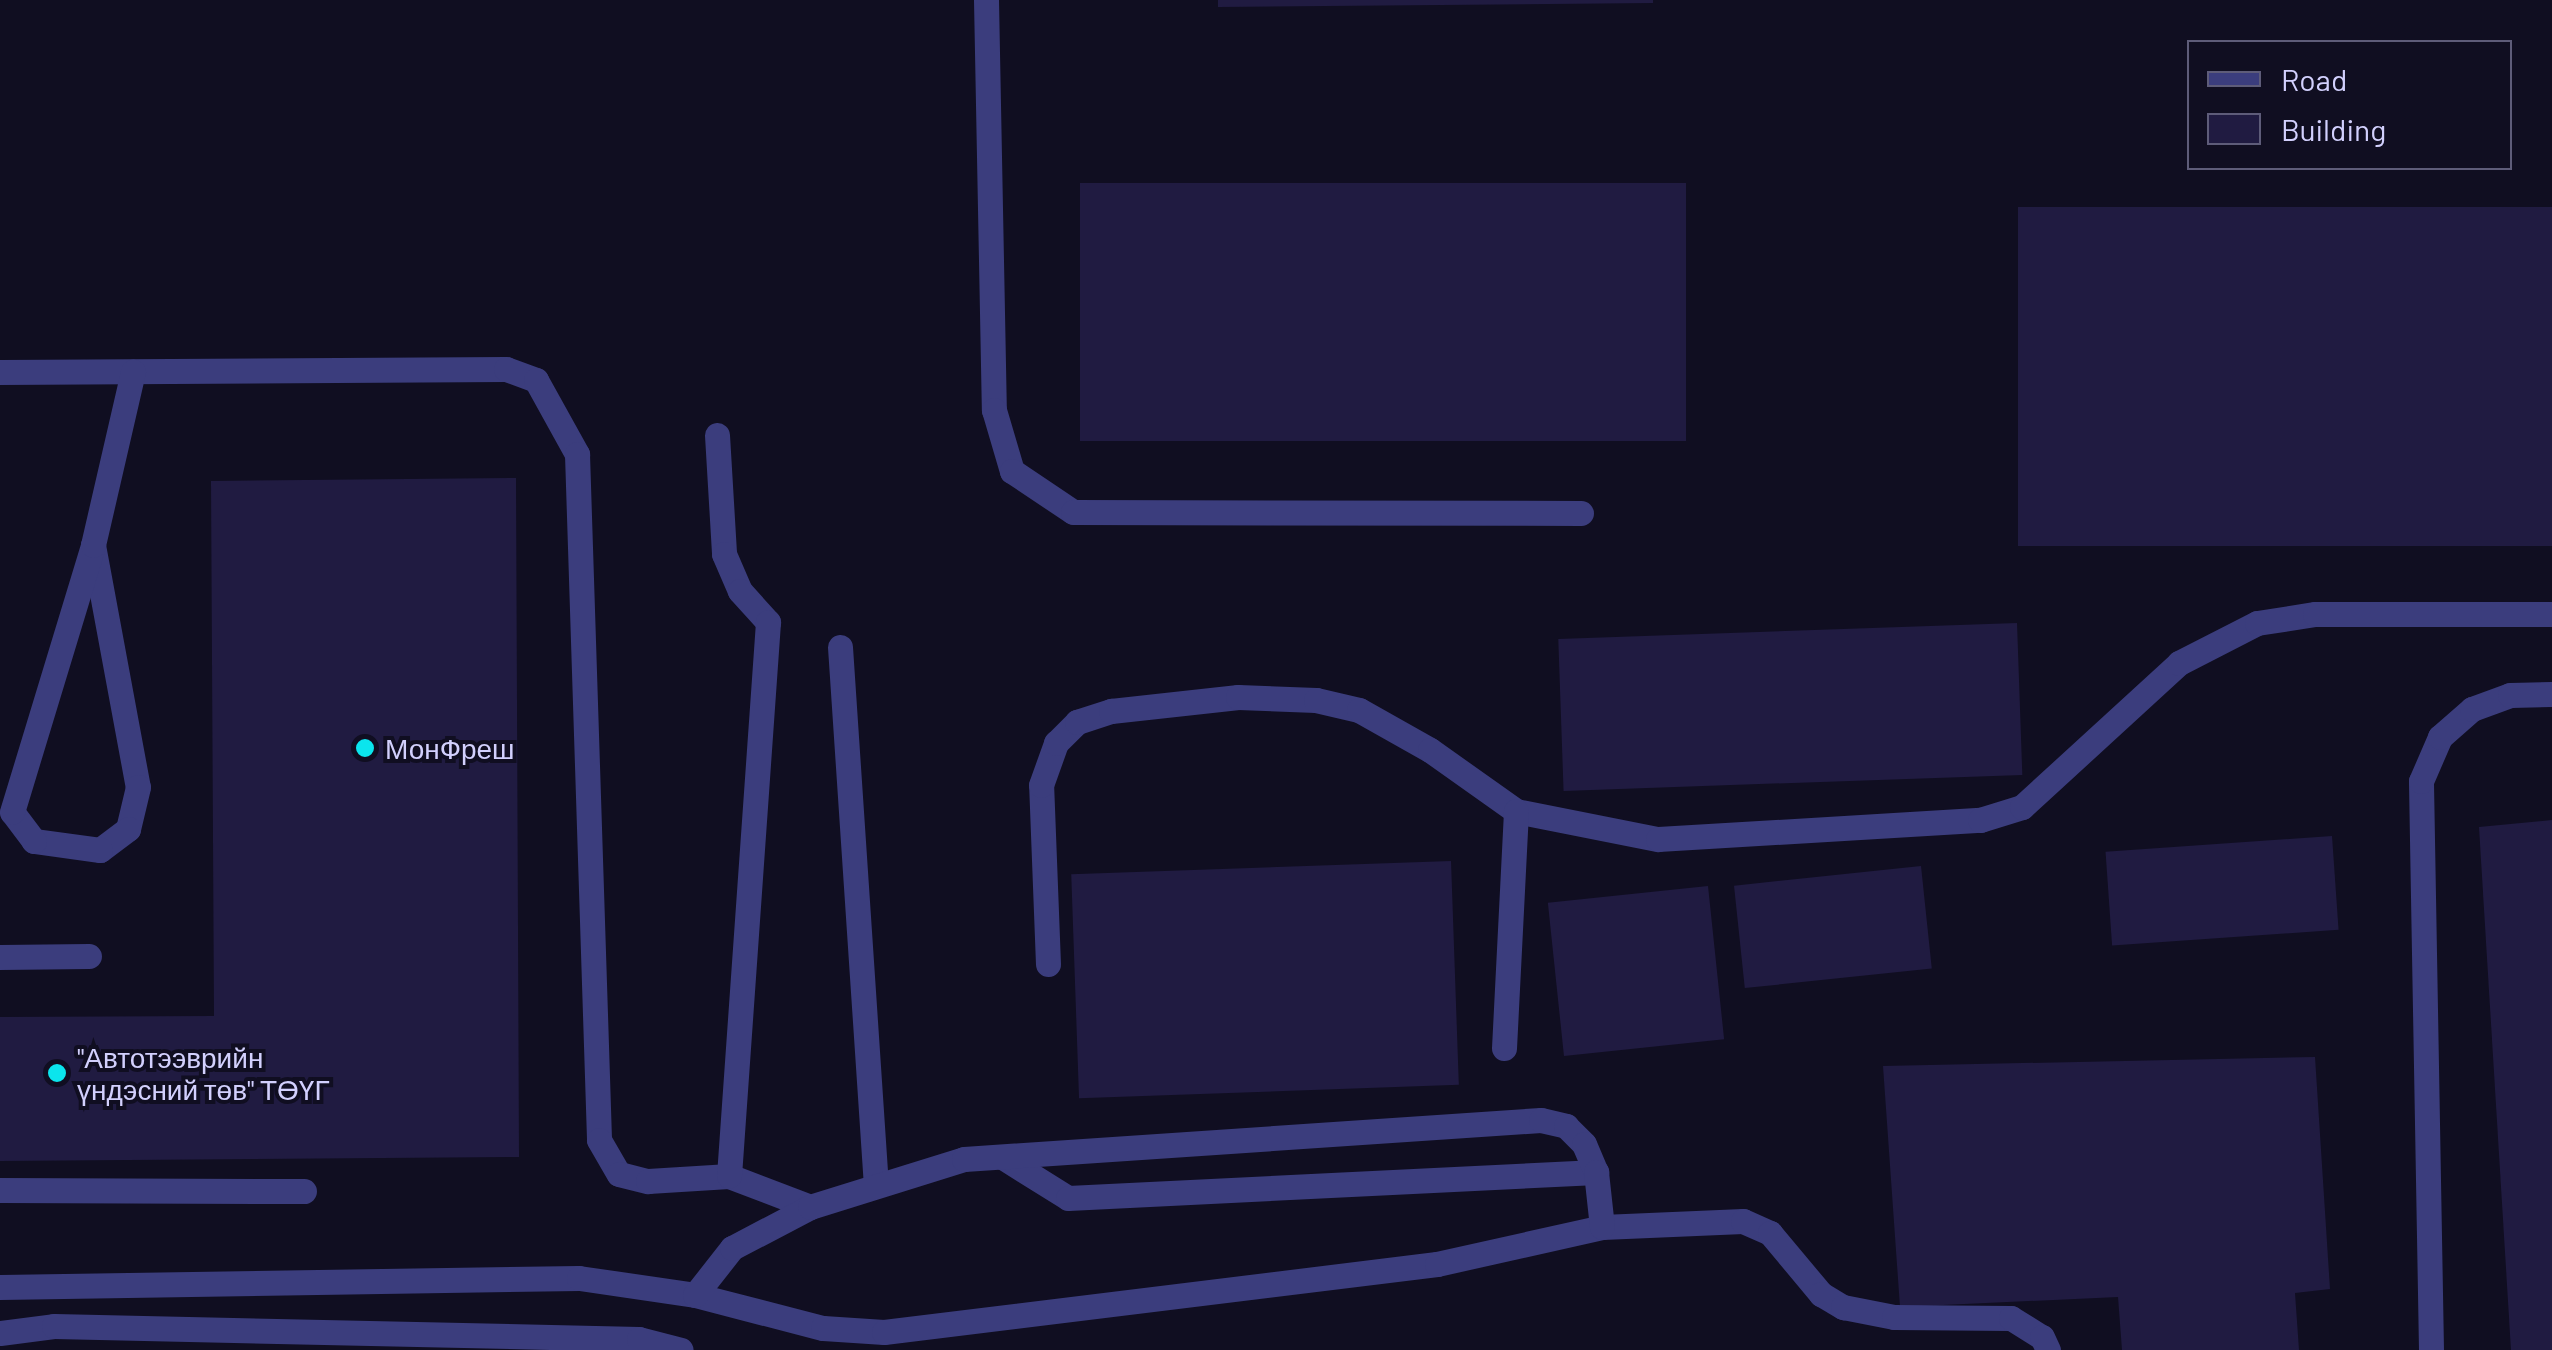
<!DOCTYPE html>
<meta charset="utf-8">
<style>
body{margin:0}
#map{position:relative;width:2552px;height:1350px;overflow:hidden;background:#100e21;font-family:Barlow,sans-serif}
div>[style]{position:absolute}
.building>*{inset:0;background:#201b41;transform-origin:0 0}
.minor>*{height:25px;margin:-12.5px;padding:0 12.5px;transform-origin:12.5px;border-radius:12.5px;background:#3b3d7d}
.dots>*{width:28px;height:28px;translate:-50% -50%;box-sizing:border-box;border:5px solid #100e21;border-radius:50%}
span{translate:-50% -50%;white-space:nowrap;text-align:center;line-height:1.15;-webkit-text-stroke:8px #100e21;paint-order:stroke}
.poi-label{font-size:28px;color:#d2d0fd}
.left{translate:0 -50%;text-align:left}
.legend{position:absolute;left:2187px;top:40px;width:325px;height:130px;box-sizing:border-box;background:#100e21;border:2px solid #5e5c79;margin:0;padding:12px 18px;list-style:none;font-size:30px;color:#d2d0fd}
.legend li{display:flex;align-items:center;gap:20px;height:50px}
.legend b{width:50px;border:2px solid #5e5c79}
</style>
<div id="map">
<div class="building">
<i style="clip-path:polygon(1218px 0,1653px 0,1653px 3px,1218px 7px)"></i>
<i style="left:1080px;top:183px;width:606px;height:258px"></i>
<i style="left:2552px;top:207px;width:339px;height:534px;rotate:90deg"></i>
<i style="clip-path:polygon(516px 478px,519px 1157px,0 1161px,0 1017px,214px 1016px,211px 481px)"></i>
<i style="left:2017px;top:623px;width:152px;height:459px;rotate:88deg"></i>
<i style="clip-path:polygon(2552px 820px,2552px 1350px,2511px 1350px,2479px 827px)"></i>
<i style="left:2332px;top:836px;width:94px;height:227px;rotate:86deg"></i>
<i style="left:1451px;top:861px;width:224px;height:380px;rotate:88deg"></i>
<i style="left:1921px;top:866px;width:103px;height:188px;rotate:84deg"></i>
<i style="left:1708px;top:886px;width:154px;height:161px;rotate:84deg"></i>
<i style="clip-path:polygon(2315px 1057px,2330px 1289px,2295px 1293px,2299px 1350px,2122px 1350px,2118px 1297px,1900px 1307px,1883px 1066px)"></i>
</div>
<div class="minor">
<i style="left:986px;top:0;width:410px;rotate:88.9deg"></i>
<i style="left:994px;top:410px;width:64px;rotate:73.6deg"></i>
<i style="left:1012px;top:471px;width:73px;rotate:33.9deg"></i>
<i style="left:1073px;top:512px;width:508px;rotate:0.11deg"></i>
<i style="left:0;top:372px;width:506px;rotate:-0.34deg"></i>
<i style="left:506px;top:369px;width:32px;rotate:20deg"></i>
<i style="left:536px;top:380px;width:85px;rotate:61deg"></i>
<i style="left:577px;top:454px;width:686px;rotate:88.16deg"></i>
<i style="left:599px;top:1140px;width:39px;rotate:60deg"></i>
<i style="left:619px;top:1174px;width:30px;rotate:14deg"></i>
<i style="left:648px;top:1181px;width:81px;rotate:-3.5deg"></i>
<i style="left:729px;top:1176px;width:87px;rotate:20.9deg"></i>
<i style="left:717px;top:435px;width:119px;rotate:86.6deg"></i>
<i style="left:724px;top:554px;width:40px;rotate:66.6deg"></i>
<i style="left:740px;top:591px;width:42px;rotate:47.9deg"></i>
<i style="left:768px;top:622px;width:555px;rotate:94.03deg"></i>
<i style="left:93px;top:545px;width:246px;rotate:79.5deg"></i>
<i style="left:138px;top:787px;width:43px;rotate:103.4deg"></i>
<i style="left:128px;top:829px;width:35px;rotate:143deg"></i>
<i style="left:100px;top:850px;width:67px;rotate:-172.2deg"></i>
<i style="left:34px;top:841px;width:36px;rotate:-127deg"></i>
<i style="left:12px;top:812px;width:279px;rotate:-73.1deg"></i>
<i style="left:93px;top:545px;width:178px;rotate:-77deg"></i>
<i style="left:840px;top:647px;width:540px;rotate:86.18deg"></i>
<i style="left:0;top:957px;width:89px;rotate:-0.6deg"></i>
<i style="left:1048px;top:964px;width:179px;rotate:-92.2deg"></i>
<i style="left:1041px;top:785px;width:45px;rotate:-70.3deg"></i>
<i style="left:1056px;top:743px;width:30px;rotate:-45deg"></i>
<i style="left:1077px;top:722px;width:36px;rotate:-18deg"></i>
<i style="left:1111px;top:711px;width:128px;rotate:-6.3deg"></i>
<i style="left:1238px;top:697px;width:78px;rotate:2.2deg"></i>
<i style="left:1316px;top:700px;width:44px;rotate:13.1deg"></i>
<i style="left:1359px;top:710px;width:81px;rotate:29.4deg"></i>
<i style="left:1430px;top:750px;width:105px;rotate:35.3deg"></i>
<i style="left:1516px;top:811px;width:145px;rotate:11.2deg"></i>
<i style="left:1658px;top:839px;width:323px;rotate:-3.4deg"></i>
<i style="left:1980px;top:820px;width:44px;rotate:-17.2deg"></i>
<i style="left:2022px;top:807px;width:213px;rotate:-42.5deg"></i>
<i style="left:2179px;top:663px;width:88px;rotate:-27.1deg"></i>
<i style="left:2257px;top:623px;width:59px;rotate:-8.8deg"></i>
<i style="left:2315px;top:614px;width:237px"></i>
<i style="left:1504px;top:1048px;width:237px;rotate:-87.1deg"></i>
<i style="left:1004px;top:1158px;width:75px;rotate:32deg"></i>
<i style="left:1068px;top:1198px;width:529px;rotate:-2.82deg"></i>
<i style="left:0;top:1190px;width:304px;rotate:0.2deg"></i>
<i style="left:0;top:1287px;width:579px;rotate:-0.89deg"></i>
<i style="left:579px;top:1278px;width:117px;rotate:8.3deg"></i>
<i style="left:695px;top:1295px;width:132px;rotate:14.5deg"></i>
<i style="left:823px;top:1328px;width:61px;rotate:3.8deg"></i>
<i style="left:884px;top:1332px;width:557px;rotate:-7.01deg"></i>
<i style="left:1437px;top:1264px;width:169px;rotate:-12.6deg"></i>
<i style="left:1602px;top:1227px;width:141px;rotate:-2.4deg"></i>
<i style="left:1743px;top:1221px;width:30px;rotate:24deg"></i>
<i style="left:1770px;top:1233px;width:80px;rotate:50.1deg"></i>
<i style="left:1821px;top:1294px;width:26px;rotate:31deg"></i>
<i style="left:1843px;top:1307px;width:52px;rotate:11.1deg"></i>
<i style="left:1894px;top:1317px;width:117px;rotate:0.5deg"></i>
<i style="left:2011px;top:1318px;width:36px;rotate:32deg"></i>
<i style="left:2042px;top:1337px;width:14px;rotate:65deg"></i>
<i style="left:695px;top:1295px;width:60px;rotate:-51.8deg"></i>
<i style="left:732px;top:1248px;width:88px;rotate:-27.7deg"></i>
<i style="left:810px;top:1207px;width:161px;rotate:-17.3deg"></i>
<i style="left:964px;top:1159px;width:578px;rotate:-3.87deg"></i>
<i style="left:1541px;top:1120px;width:26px;rotate:13deg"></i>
<i style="left:1566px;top:1126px;width:25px;rotate:45deg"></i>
<i style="left:1584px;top:1144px;width:30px;rotate:67deg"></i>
<i style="left:1596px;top:1172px;width:55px;rotate:83.8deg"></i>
<i style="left:0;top:1333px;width:54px;rotate:-7.4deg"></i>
<i style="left:54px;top:1326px;width:585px;rotate:1.27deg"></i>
<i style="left:639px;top:1339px;width:43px;rotate:14.7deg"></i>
<i style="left:2431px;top:1350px;width:569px;rotate:-91.01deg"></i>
<i style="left:2421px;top:781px;width:48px;rotate:-66.6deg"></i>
<i style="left:2440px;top:737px;width:43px;rotate:-41.2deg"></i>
<i style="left:2472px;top:709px;width:40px;rotate:-20.2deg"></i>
<i style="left:2510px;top:695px;width:42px;rotate:-1.4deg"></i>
</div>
<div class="dots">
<i style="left:365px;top:748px;background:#0be5ed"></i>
<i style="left:57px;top:1073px;background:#0be5ed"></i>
</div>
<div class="poi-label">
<span class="left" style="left:385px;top:748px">МонФреш</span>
<span class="left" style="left:77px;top:1073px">"Автотээврийн<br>үндэсний төв" ТӨҮГ</span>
</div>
<ul class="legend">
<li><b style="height:12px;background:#3b3d7d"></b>Road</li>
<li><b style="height:28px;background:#201b41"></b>Building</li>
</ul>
</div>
